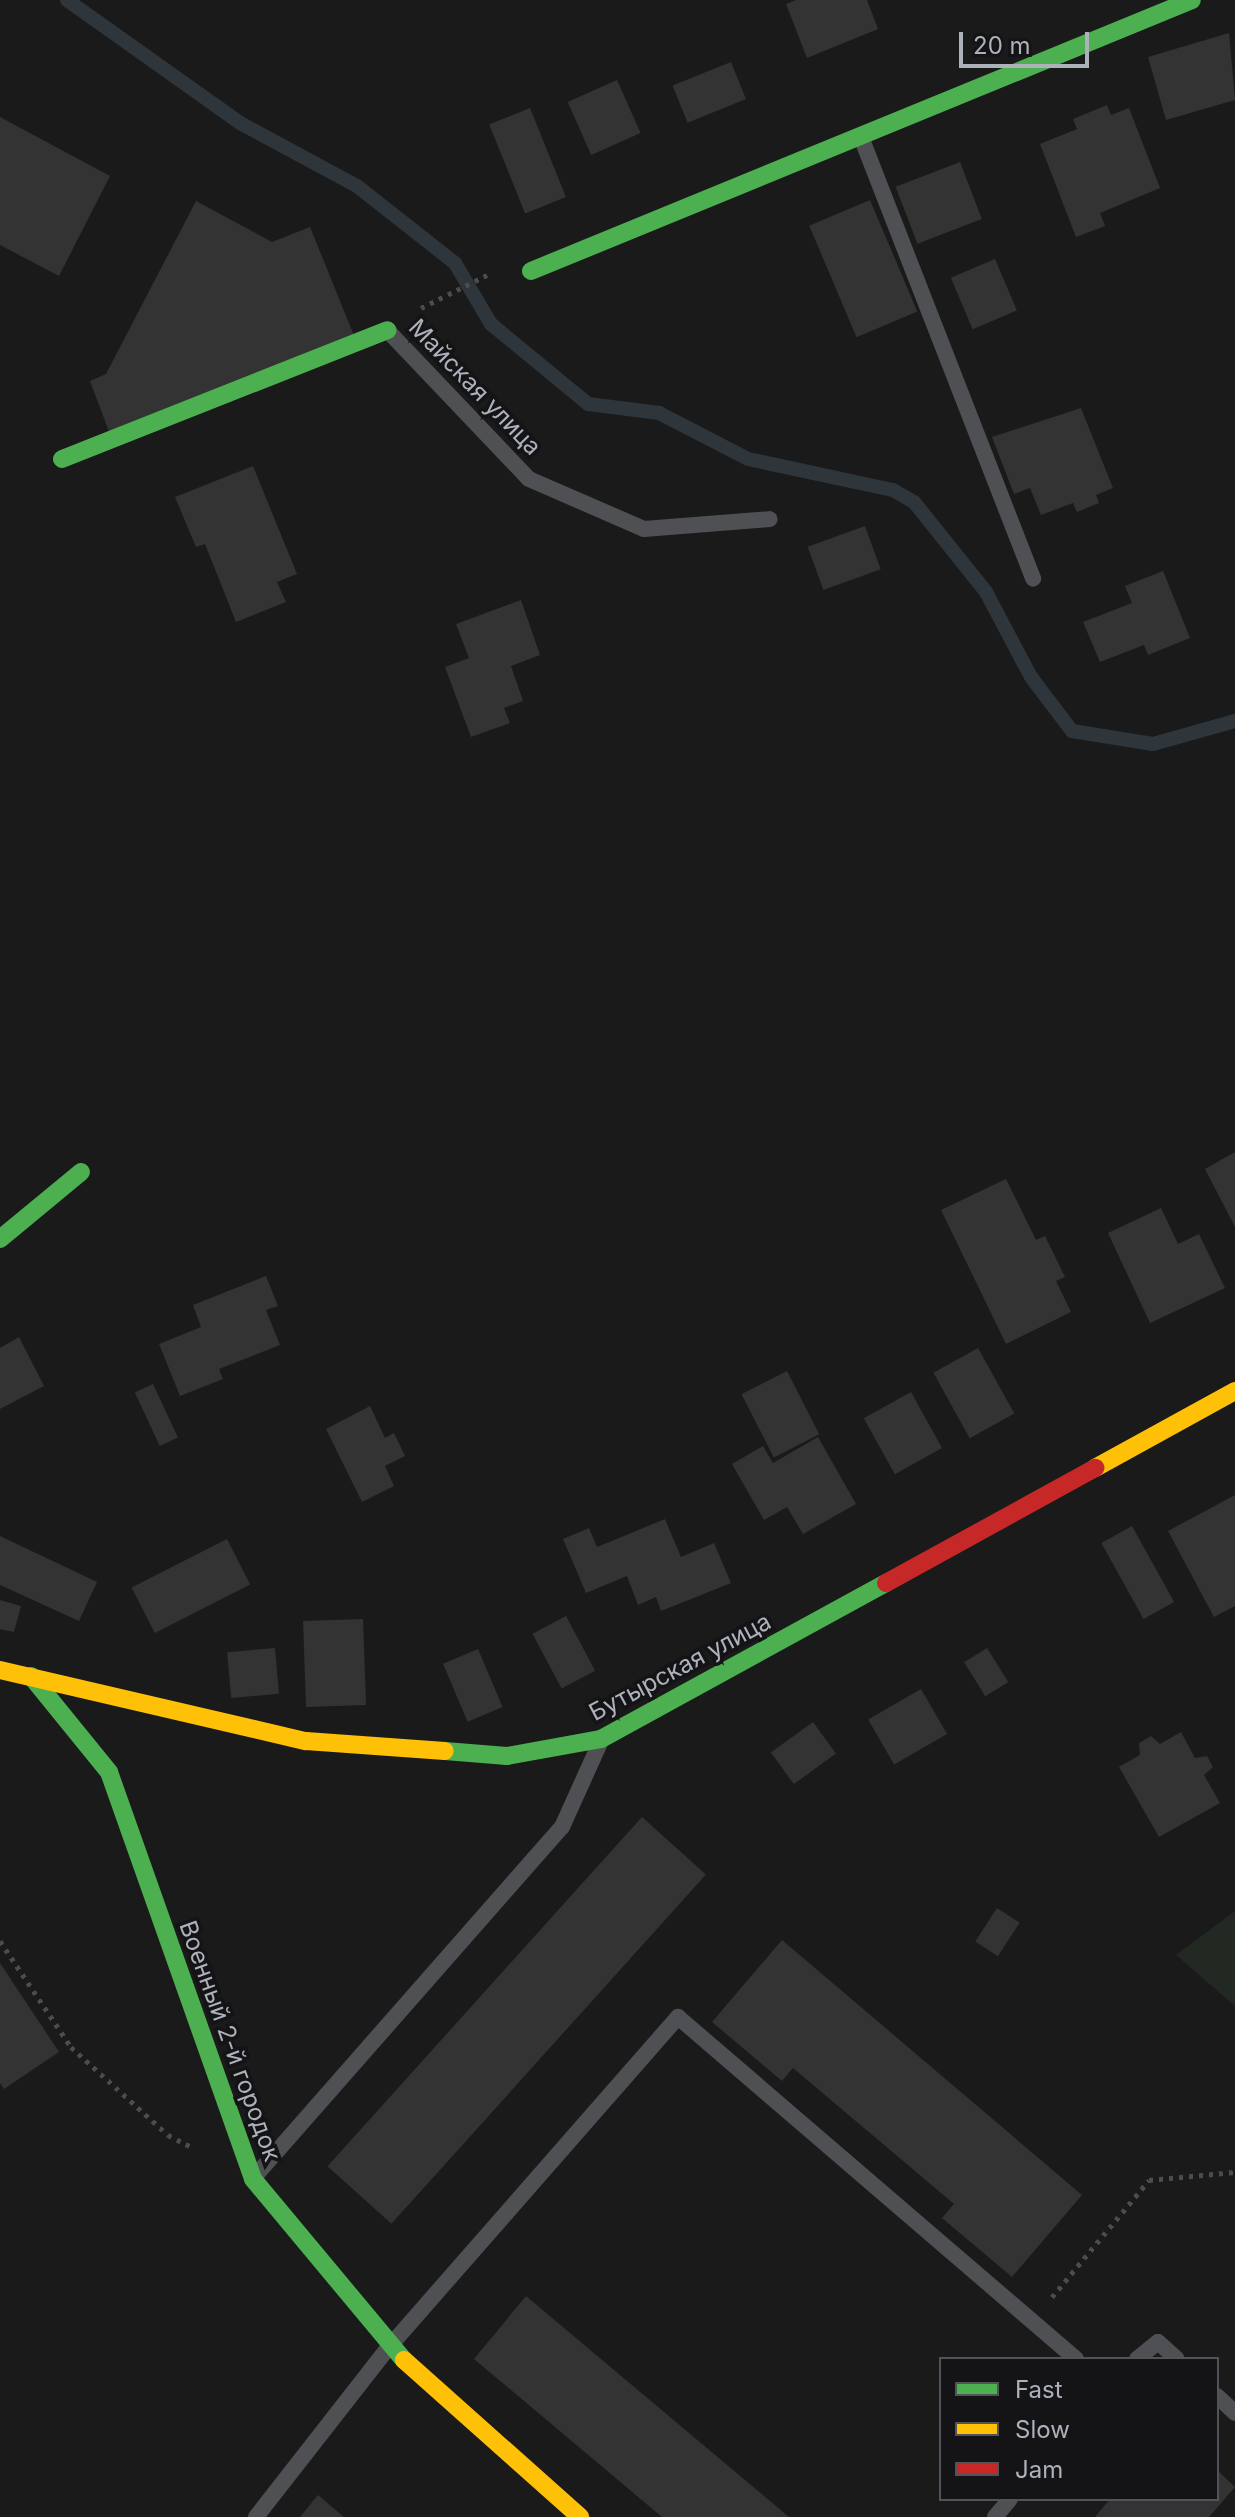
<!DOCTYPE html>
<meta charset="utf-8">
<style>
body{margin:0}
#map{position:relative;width:1235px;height:2517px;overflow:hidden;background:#1a1a1a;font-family:Inter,sans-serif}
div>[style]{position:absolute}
.green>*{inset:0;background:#222923}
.stream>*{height:14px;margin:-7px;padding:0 7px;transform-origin:7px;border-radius:7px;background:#2e363c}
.building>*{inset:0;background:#333334;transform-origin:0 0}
.path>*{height:5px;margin-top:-2.5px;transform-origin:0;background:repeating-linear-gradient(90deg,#4a4c4e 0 4px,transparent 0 10px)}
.lane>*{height:16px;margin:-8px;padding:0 8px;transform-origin:8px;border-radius:8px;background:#4f5053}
.fast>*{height:18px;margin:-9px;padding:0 9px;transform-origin:9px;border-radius:9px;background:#4caf50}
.slow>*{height:18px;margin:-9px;padding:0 9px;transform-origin:9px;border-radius:9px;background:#ffc107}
.jam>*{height:18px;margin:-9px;padding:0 9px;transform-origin:9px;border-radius:9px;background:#c62828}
span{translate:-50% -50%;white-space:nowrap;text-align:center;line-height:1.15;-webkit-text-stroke:7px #141416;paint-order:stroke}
.street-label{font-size:24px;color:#adb1ba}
.legend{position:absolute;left:939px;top:2357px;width:280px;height:144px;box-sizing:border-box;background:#141416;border:2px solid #515358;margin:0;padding:10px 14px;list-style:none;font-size:24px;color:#adb1ba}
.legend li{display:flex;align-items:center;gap:16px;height:40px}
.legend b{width:40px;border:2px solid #515358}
.scale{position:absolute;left:959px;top:32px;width:130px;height:36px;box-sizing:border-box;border:4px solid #adb1ba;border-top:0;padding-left:10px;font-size:24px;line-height:28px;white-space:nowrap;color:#adb1ba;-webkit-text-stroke:6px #141416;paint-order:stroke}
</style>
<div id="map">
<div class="green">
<i style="clip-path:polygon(1235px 1911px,1235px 2006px,1176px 1955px)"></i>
</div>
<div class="stream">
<i style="left:67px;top:0;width:212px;rotate:35.4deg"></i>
<i style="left:240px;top:123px;width:133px;rotate:28.3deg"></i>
<i style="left:357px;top:186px;width:125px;rotate:38.2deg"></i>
<i style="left:455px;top:263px;width:71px;rotate:59.5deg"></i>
<i style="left:491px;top:324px;width:126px;rotate:39.5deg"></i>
<i style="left:588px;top:404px;width:72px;rotate:7.2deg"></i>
<i style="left:659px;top:413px;width:100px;rotate:27.3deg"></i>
<i style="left:748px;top:459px;width:148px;rotate:12.1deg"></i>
<i style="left:893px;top:490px;width:24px;rotate:30deg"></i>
<i style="left:914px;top:502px;width:115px;rotate:51.3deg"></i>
<i style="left:986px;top:592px;width:96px;rotate:62.1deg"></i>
<i style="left:1031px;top:677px;width:68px;rotate:52.8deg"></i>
<i style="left:1072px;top:731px;width:82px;rotate:9.1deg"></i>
<i style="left:1153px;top:744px;width:85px;rotate:-15.7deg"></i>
</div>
<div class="building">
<i style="clip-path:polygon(796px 0,867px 0,878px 29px,807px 58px,786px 4px)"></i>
<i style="clip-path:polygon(1229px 33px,1235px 100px,1166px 120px,1148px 57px)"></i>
<i style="left:731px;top:62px;width:40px;height:63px;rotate:68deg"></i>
<i style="left:617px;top:80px;width:58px;height:54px;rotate:66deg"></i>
<i style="clip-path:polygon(1107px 105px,1111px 115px,1129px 108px,1160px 188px,1100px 213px,1105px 226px,1076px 237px,1040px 144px,1077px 129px,1073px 119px)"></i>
<i style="left:530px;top:108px;width:96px;height:44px;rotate:68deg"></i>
<i style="clip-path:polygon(0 117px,110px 176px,59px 276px,0 245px)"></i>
<i style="left:960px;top:162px;width:61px;height:69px;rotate:69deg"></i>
<i style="left:870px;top:200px;width:121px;height:66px;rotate:67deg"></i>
<i style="clip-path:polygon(196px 201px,272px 242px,310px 227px,355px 338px,111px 437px,90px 381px,106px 374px)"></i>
<i style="left:995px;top:259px;width:56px;height:48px;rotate:67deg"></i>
<i style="clip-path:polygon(1081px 408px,1113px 488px,1096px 495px,1099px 503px,1077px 512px,1073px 503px,1041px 515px,1030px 488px,1014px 494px,992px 437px)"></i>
<i style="clip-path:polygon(253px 466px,297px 574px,277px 582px,286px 602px,236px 622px,205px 544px,196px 547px,175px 497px)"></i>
<i style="left:865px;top:526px;width:46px;height:61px;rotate:70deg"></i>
<i style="clip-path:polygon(1163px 571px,1190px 638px,1148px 655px,1144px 645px,1100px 662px,1083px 622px,1132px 603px,1125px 586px)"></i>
<i style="clip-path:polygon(521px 600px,540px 655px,511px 666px,523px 701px,504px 708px,510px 723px,471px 737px,445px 667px,469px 658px,456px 624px)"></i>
<i style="clip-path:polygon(1235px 1152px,1235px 1227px,1205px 1169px)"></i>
<i style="clip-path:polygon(1006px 1179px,1036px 1240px,1045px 1236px,1065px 1277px,1056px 1281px,1071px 1312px,1006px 1344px,941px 1210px)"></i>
<i style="clip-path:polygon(1161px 1208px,1178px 1244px,1199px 1234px,1225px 1288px,1150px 1323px,1108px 1233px)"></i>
<i style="clip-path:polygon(266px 1276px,278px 1306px,266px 1310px,280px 1345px,219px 1369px,223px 1379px,180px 1396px,159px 1344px,201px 1327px,193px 1305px)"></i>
<i style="clip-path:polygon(19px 1337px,44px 1386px,0 1409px,0 1348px)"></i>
<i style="left:978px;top:1348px;width:75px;height:51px;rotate:61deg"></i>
<i style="left:787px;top:1371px;width:71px;height:51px;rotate:63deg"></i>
<i style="left:153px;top:1384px;width:59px;height:20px;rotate:65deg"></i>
<i style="left:911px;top:1392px;width:64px;height:54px;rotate:61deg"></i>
<i style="clip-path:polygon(370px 1406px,385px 1438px,394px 1433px,405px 1456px,385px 1466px,394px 1486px,362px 1502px,326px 1429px)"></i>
<i style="clip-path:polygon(818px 1437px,856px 1504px,803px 1534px,787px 1507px,764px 1520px,732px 1464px,763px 1446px,773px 1463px)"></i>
<i style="clip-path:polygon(1235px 1495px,1235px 1606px,1214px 1617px,1168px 1531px)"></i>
<i style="clip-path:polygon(665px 1519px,681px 1557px,714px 1543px,731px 1583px,661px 1611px,656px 1597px,638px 1605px,627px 1576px,586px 1593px,563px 1539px,589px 1528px,597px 1547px)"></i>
<i style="left:1132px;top:1526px;width:87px;height:35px;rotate:61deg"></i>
<i style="clip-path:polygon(0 1536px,97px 1582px,79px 1621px,0 1585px)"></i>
<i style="left:227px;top:1539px;width:51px;height:107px;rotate:63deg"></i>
<i style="clip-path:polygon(0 1600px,21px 1606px,14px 1632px,0 1629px)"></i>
<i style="left:566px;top:1616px;width:62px;height:38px;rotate:62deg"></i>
<i style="left:363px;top:1619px;width:86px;height:60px;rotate:88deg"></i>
<i style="left:275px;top:1648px;width:46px;height:48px;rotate:85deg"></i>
<i style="left:987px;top:1648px;width:40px;height:27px;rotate:58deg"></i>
<i style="left:478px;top:1649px;width:63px;height:38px;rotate:67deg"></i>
<i style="left:921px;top:1689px;width:52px;height:61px;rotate:60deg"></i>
<i style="left:813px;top:1722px;width:39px;height:52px;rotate:54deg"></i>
<i style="clip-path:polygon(1181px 1732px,1195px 1758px,1207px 1756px,1213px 1767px,1204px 1775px,1220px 1803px,1159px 1837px,1119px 1767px,1140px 1755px,1139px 1743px,1151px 1736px,1160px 1744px)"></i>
<i style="left:642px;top:1817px;width:86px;height:470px;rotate:42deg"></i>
<i style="left:997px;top:1908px;width:27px;height:40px;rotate:33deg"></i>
<i style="clip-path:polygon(782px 1940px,1082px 2195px,1012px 2277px,942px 2218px,954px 2204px,793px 2068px,782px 2081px,712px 2022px)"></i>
<i style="clip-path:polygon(0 1963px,59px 2052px,4px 2089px,0 2083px)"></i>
<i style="clip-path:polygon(526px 2296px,789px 2517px,662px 2517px,474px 2359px)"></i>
<i style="clip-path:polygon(1217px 2470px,1235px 2487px,1209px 2517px,1095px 2517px,1110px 2499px,1217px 2499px)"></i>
<i style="clip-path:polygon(318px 2495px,344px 2517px,300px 2517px)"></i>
</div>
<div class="path">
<i style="left:421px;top:308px;width:74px;rotate:-26.6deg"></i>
<i style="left:0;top:1941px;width:128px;rotate:56.2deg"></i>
<i style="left:71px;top:2047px;width:131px;rotate:42.2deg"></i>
<i style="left:168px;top:2135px;width:29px;rotate:27deg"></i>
<i style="left:1052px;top:2297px;width:152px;rotate:-50.3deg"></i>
<i style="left:1149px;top:2180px;width:86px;rotate:-5.3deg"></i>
</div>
<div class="lane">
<i style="left:861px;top:137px;width:474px;rotate:68.7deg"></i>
<i style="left:388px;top:331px;width:204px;rotate:46.4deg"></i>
<i style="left:529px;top:479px;width:125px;rotate:23.5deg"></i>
<i style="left:644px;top:529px;width:126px;rotate:-4.5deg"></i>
<i style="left:256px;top:2175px;width:463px;rotate:-48.7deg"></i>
<i style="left:562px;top:1827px;width:90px;rotate:-65.7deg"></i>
<i style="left:1137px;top:2359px;width:27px;rotate:-39deg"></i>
<i style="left:1158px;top:2342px;width:25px;rotate:42deg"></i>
<i style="left:1217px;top:2396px;width:25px;rotate:43deg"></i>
<i style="left:256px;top:2517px;width:216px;rotate:-52deg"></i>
<i style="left:389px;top:2347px;width:439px;rotate:-48.8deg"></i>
<i style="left:678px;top:2017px;width:525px;rotate:40.67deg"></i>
<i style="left:995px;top:2517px;width:23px;rotate:-50deg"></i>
</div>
<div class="fast">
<i style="left:531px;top:271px;width:714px;rotate:-22.29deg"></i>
<i style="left:62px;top:459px;width:350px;rotate:-21.6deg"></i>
<i style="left:0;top:1239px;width:105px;rotate:-39.6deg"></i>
<i style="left:31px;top:1676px;width:124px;rotate:50.9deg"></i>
<i style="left:109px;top:1772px;width:432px;rotate:70.5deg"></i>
<i style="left:253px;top:2179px;width:236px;rotate:50.2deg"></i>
<i style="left:445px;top:1751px;width:62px;rotate:4.6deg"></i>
<i style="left:507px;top:1756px;width:96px;rotate:-10.3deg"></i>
<i style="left:601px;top:1739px;width:325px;rotate:-28.7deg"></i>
</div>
<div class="slow">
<i style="left:1095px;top:1468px;width:160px;rotate:-28.8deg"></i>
<i style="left:0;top:1670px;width:314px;rotate:13.1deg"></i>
<i style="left:306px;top:1741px;width:139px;rotate:4.1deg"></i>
<i style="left:404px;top:2360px;width:236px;rotate:41.7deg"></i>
</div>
<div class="jam">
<i style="left:886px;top:1583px;width:239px;rotate:-28.8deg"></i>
</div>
<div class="street-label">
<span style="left:475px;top:387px;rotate:46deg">Майская улица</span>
<span style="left:680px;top:1667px;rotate:-28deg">Бутырская улица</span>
<span style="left:230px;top:2041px;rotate:70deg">Военный 2-й городок</span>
</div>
<ul class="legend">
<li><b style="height:10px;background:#4caf50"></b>Fast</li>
<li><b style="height:10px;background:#ffc107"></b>Slow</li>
<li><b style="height:10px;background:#c62828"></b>Jam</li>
</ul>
<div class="scale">20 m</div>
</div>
